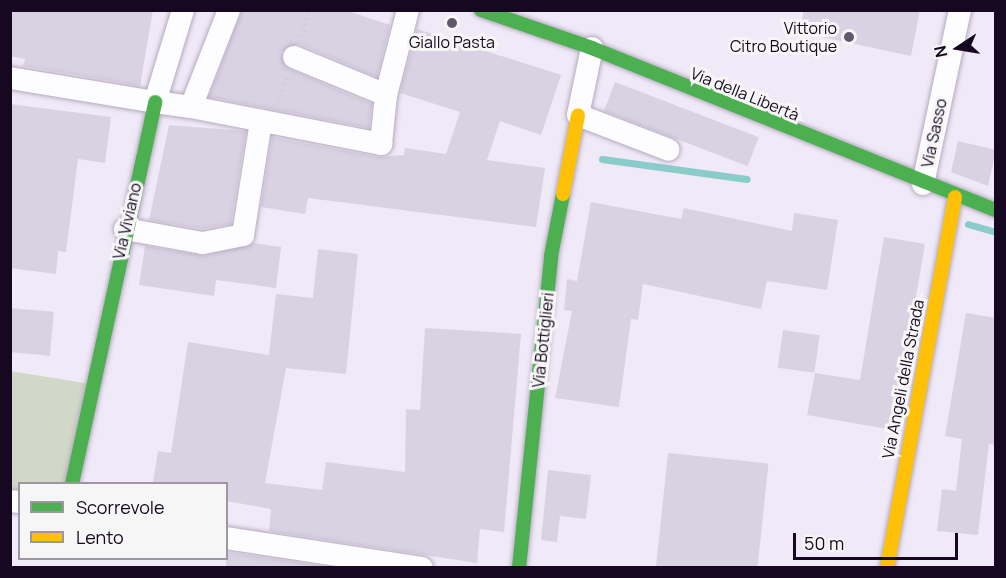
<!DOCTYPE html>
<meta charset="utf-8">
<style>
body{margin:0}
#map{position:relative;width:1006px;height:578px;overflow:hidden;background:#f0e9f8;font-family:Manrope,sans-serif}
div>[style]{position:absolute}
.green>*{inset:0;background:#d1d8c7}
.stream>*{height:7px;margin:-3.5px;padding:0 3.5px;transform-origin:3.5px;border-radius:3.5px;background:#8accc9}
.building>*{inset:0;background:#d9d2e3;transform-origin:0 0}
.path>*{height:4px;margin-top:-2px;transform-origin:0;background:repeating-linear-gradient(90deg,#d0cdd3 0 1.5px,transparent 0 6px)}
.roads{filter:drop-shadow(0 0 2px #b4abbe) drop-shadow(0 0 2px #b4abbe)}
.street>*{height:22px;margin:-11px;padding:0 11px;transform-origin:11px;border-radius:11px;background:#fdfcfe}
.fast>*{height:14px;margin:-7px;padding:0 7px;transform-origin:7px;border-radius:7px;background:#4caf50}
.slow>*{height:14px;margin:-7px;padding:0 7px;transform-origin:7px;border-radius:7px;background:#ffc107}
.dots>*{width:16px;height:16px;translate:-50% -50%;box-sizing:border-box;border:3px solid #f6f6f6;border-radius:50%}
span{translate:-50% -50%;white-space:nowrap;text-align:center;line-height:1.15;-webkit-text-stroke:6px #f6f6f6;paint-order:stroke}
.poi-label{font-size:16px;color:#150820}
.right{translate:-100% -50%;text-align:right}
.street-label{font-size:16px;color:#150820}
.frame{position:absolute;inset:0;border:12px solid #150820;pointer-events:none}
.legend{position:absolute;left:18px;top:482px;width:210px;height:78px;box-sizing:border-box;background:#f6f6f6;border:2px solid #9c97a0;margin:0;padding:8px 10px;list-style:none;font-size:18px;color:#150820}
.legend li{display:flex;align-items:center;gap:12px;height:30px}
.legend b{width:30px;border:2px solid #9c97a0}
.north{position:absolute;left:928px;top:18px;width:60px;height:60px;-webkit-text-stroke:4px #f6f6f6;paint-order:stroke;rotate:258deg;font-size:16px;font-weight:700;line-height:24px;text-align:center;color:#150820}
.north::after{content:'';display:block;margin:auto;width:21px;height:27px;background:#150820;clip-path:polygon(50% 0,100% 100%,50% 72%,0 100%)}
.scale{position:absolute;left:793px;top:533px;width:165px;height:27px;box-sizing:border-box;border:3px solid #150820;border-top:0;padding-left:8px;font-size:18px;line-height:21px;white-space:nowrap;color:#150820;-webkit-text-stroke:4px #f6f6f6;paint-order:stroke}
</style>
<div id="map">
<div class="green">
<i style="clip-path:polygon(10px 371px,91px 384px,72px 483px,20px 484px,19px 502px,11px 501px)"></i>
</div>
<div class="stream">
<i style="left:602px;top:159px;width:146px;rotate:7.9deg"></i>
<i style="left:968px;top:224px;width:29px;rotate:16deg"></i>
</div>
<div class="building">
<i style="clip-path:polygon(10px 10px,153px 10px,140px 86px,23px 66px,25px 59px,10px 56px)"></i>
<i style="clip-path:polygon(242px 10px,345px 10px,390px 25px,377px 77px,299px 44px,281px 52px,289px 69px,372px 104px,369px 128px,209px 97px)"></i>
<i style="clip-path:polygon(804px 10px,920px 10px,911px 56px,799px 32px)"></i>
<i style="clip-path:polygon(417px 29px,561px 75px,541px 135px,500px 121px,487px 160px,545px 168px,536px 227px,308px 198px,305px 214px,261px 207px,272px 137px,378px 157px,404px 155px,405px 148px,446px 154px,460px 112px,400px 93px)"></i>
<i style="left:615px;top:82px;width:154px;height:31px;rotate:21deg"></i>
<i style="clip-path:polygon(10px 104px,111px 117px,105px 163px,78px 159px,66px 252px,58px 251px,56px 274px,10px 268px)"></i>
<i style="clip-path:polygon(169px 125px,246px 131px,231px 224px,203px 229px,149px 220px)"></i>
<i style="clip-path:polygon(958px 141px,996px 150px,988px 186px,951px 172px)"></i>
<i style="clip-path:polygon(591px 202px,681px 219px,684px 208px,792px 231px,794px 213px,838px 220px,827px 290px,767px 281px,761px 309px,643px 284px,638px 320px,631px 319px,619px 407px,555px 398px,572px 311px,564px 310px,567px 279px,577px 281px)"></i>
<i style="clip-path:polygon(884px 237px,925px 244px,893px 430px,807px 415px,815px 373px,860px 380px)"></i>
<i style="clip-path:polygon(253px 243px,281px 247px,276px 288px,216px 280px,214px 296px,139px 285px,145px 246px,205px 256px)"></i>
<i style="clip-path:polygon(318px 249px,358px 254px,346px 374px,286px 368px,265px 483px,322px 490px,326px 462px,405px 472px,406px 409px,420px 410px,425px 328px,521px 334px,504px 532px,480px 529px,477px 563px,269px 531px,271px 509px,226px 501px,226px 483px,153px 483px,158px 451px,171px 453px,188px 342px,269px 355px,276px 294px,313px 298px)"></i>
<i style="left:10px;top:308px;width:44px;height:44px;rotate:5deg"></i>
<i style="clip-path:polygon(966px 313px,996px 318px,996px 445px,989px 444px,978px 535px,937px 531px,942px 489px,956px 491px,962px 439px,945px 436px)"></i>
<i style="left:783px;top:330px;width:37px;height:38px;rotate:8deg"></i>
<i style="left:668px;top:453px;width:101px;height:115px;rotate:6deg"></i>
<i style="clip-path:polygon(548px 470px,591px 475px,586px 519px,560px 516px,557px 542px,541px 540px)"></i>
<i style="clip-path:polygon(226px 552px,330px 567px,226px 567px)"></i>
</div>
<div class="path">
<i style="left:301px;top:37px;width:28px;rotate:-73deg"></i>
<i style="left:278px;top:102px;width:28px;rotate:-69deg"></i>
</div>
<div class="roads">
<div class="street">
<i style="left:183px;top:10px;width:96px;rotate:106.9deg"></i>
<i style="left:155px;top:102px;width:36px;rotate:8deg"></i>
<i style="left:191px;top:107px;width:104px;rotate:-68.6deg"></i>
<i style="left:592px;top:48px;width:68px;rotate:101.8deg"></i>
<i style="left:578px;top:115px;width:97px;rotate:21deg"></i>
<i style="left:294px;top:57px;width:100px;rotate:22.4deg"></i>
<i style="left:10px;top:78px;width:147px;rotate:9.4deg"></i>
<i style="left:191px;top:107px;width:194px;rotate:11deg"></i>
<i style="left:381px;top:144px;width:49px;rotate:-84.2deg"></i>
<i style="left:386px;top:95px;width:88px;rotate:-75.5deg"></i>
<i style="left:923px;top:184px;width:178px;rotate:-78deg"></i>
<i style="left:125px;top:229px;width:79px;rotate:10.2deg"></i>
<i style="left:203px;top:243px;width:41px;rotate:-11.3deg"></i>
<i style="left:243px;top:235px;width:115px;rotate:-81deg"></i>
<i style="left:10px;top:501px;width:10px;rotate:6deg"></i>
<i style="left:226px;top:538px;width:198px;rotate:8.7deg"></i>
</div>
<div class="fast">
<i style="left:481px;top:10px;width:117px;rotate:18.9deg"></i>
<i style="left:592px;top:48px;width:435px;rotate:21.9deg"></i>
<i style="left:72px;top:484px;width:391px;rotate:-77.7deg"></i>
<i style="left:519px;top:568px;width:314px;rotate:-84.1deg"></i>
<i style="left:551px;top:256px;width:63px;rotate:-79deg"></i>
</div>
<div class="slow">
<i style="left:563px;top:194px;width:80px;rotate:-79.2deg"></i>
<i style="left:887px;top:568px;width:377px;rotate:-79.6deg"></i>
</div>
</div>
<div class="dots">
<i style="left:452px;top:23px;background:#62576c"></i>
<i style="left:849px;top:37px;background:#62576c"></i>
</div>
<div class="poi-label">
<span class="right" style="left:837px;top:37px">Vittorio<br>Citro Boutique</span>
<span style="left:452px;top:42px">Giallo Pasta</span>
</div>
<div class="street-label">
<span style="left:745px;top:94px;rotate:22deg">Via della Libertà</span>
<span style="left:934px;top:133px;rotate:-78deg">Via Sasso</span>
<span style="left:127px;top:221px;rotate:-77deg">Via Viviano</span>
<span style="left:543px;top:340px;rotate:-84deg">Via Bottiglieri</span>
<span style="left:903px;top:379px;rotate:-79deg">Via Angeli della Strada</span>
</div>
<div class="frame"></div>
<ul class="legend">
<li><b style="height:8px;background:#4caf50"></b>Scorrevole</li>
<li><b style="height:8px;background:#ffc107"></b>Lento</li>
</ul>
<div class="north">N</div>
<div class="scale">50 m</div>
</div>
